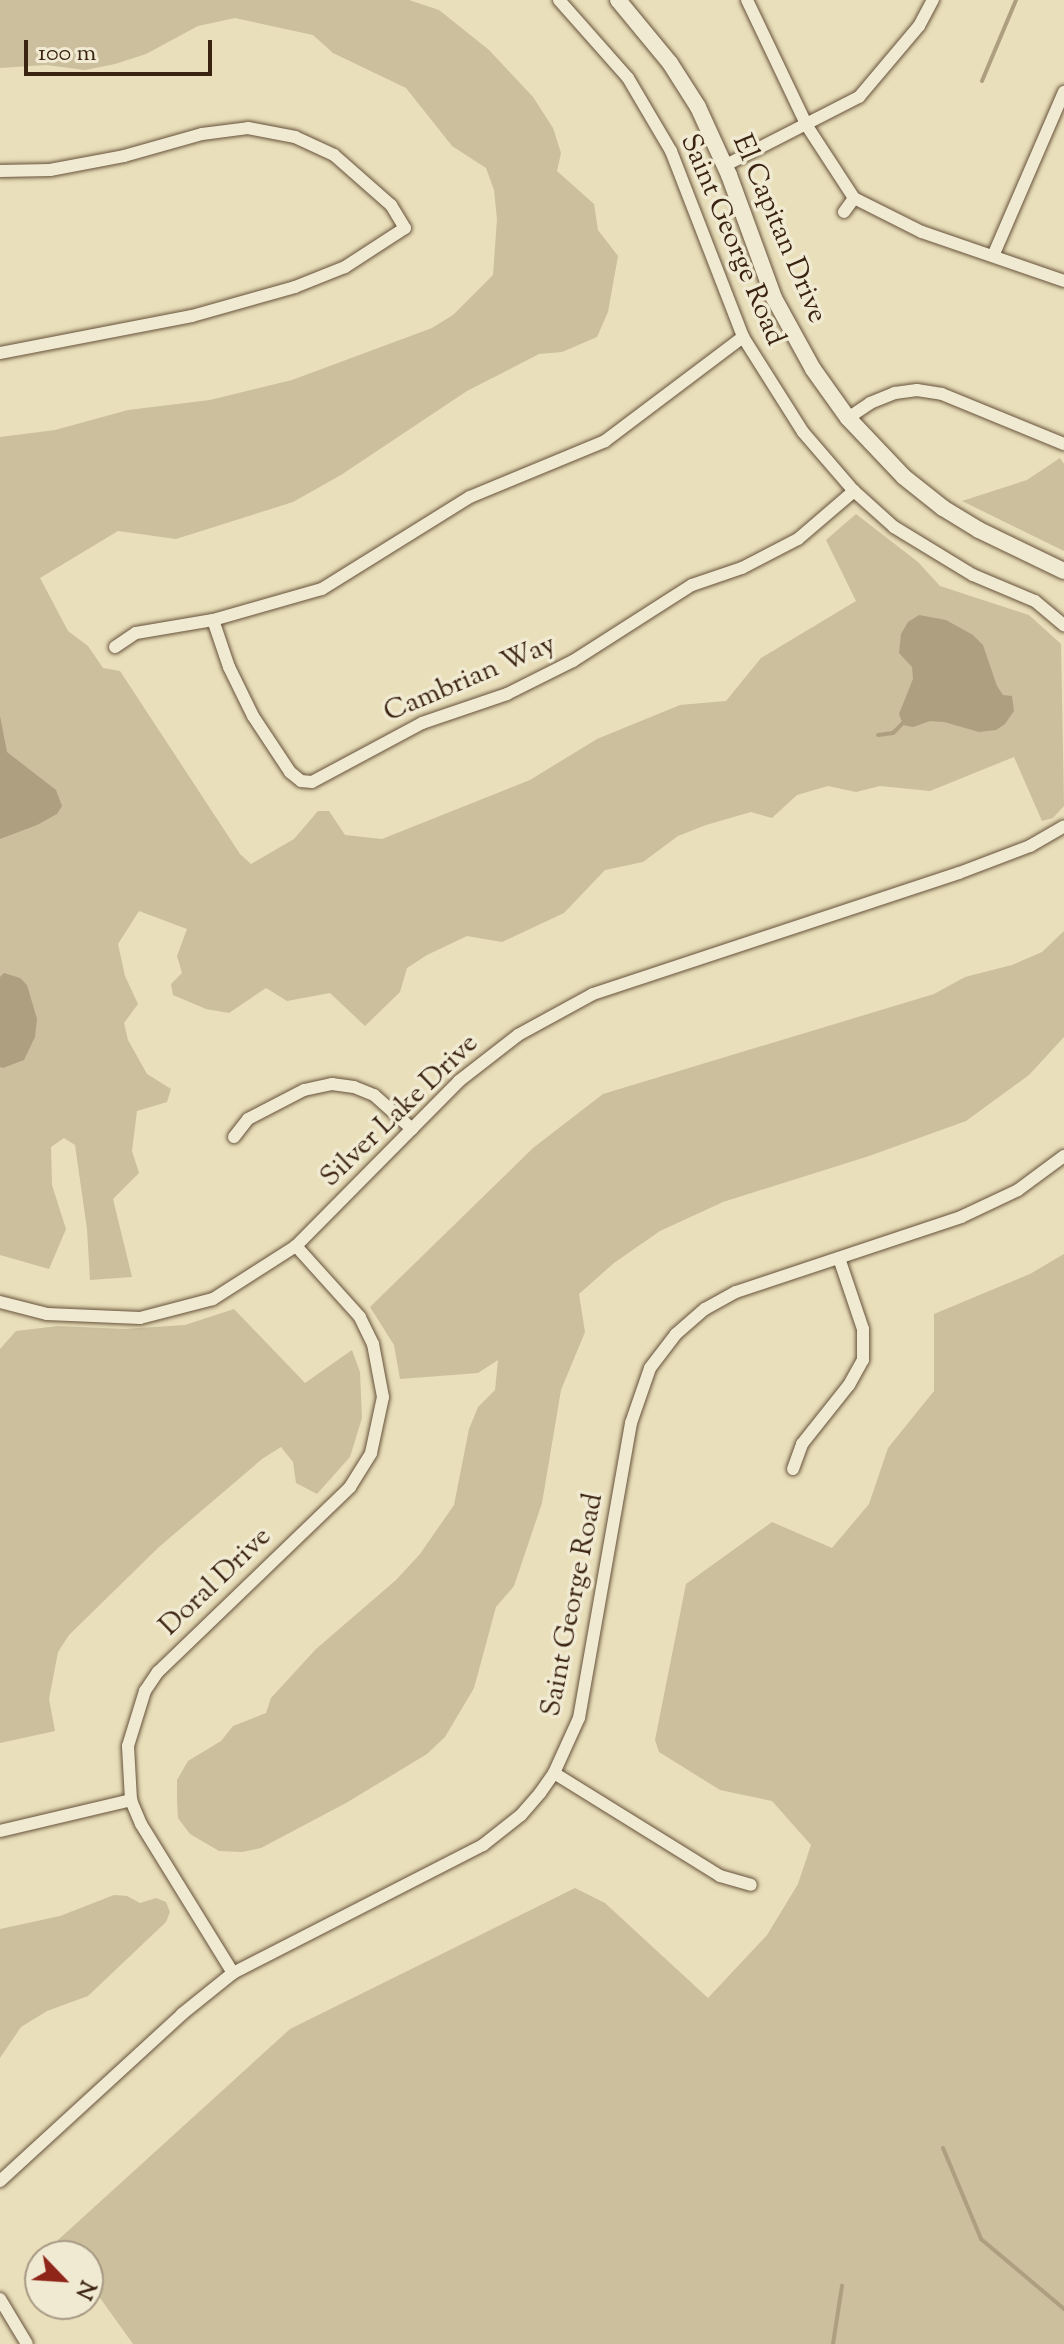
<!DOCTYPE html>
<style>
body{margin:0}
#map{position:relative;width:1064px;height:2344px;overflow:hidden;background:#e9dfba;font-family:"Sorts Mill Goudy",serif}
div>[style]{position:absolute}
.green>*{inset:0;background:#cbbf9d}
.water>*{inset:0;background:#ae9f81}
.stream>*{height:4px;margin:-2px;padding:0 2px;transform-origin:2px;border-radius:2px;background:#ae9f81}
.roads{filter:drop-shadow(0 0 2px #66523b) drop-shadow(0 0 2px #66523b)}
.minor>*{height:12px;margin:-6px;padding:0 6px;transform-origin:6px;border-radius:6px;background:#f1ead2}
.tertiary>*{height:16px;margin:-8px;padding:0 8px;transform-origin:8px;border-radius:8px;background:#f1ead2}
span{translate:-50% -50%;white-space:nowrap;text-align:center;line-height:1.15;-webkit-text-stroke:7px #f1ead2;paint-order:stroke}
.street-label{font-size:28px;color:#3a2311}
.north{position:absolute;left:24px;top:2240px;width:80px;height:80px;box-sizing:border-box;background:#f1ead2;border:2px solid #a89a85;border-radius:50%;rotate:115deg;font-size:22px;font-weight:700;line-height:32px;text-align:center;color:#3a2311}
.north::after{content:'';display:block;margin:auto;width:28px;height:36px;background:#8f2418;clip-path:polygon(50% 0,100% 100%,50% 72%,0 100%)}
.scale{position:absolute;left:24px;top:40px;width:188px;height:36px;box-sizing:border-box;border:4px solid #3a2311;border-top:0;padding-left:10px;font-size:24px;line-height:28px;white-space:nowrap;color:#3a2311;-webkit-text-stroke:6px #f1ead2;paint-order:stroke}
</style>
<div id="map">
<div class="green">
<i style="clip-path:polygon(0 0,409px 0,439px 10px,489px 50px,533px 97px,553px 128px,561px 153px,557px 171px,594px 204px,598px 230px,618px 256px,608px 312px,597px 337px,562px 352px,539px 354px,467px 391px,341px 475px,293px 502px,176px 539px,118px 531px,40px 578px,68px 631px,88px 646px,103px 668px,120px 671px,240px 854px,251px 864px,294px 839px,318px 811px,329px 811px,345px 835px,382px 839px,530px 780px,597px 739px,680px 705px,726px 701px,761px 658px,856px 601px,826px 540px,856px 514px,918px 562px,940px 586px,1029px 615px,1061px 644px,1064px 806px,1053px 818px,1042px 821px,1014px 757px,930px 791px,880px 786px,856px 792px,828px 786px,797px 795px,772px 818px,751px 812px,706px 825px,678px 836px,643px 862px,605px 870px,564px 913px,502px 942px,467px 936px,427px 955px,407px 968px,400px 992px,365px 1026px,330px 993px,287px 1001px,266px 988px,229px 1013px,206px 1009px,173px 995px,171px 984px,182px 973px,177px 956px,187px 929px,139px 911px,118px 944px,125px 976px,138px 1004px,124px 1023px,128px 1040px,147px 1074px,171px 1089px,167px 1102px,137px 1111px,132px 1151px,139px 1173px,113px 1199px,132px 1277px,90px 1280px,87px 1229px,75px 1145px,64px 1138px,51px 1147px,52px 1185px,66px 1229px,49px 1269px,0 1255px,0 437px,55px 430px,128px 410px,210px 400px,292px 380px,432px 328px,453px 315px,493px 275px,497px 219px,494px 190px,486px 168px,452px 146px,406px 88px,333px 53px,313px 35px,235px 18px,198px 26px,146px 54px,115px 64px,85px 70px,46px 65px,0 68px)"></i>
<i style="clip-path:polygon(1060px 458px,1064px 464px,1064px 551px,962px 501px,1027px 480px)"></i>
<i style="clip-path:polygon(1064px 931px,1064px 1037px,1029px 1075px,966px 1121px,869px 1156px,723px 1202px,660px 1231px,614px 1263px,579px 1294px,585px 1332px,561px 1390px,542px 1503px,514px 1586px,496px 1607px,474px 1688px,445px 1737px,427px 1754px,346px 1803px,261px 1848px,242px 1852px,219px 1851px,190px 1834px,178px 1818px,177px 1800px,177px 1780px,188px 1761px,221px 1741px,233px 1726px,266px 1713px,271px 1698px,316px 1649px,396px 1580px,420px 1554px,454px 1505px,469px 1429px,478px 1407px,495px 1390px,498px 1360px,478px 1373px,400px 1379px,394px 1345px,370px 1307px,533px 1148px,603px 1094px,934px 994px,965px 977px,1012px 965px,1042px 952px)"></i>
<i style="clip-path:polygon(1064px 1254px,1064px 2344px,133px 2344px,88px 2281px,88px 2256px,70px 2256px,58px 2240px,290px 2029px,575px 1888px,605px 1903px,708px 1998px,767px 1935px,798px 1884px,811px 1845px,772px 1801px,720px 1790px,659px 1752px,655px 1740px,686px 1584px,772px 1522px,832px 1548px,869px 1504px,888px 1448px,934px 1391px,934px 1314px,1030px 1274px)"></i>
<i style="clip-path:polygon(234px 1309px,305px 1383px,352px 1350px,360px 1372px,362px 1418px,350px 1457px,317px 1494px,296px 1483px,293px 1462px,281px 1447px,262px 1459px,159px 1547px,69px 1635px,58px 1652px,49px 1699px,55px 1731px,0 1743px,0 1349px,16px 1331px,58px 1326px,124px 1329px,185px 1325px)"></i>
<i style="clip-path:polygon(114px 1895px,127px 1896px,140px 1903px,156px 1898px,166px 1902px,170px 1912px,166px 1922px,88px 1996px,47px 2011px,21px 2027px,0 2058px,0 1929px,60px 1916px)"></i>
</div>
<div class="water">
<i style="clip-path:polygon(919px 615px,946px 620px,973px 635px,983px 645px,997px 686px,1003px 695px,1012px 696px,1014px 711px,1005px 724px,996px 730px,979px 732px,944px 722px,930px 721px,913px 727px,903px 725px,899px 714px,913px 679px,912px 667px,899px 653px,901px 634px,908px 622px)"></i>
<i style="clip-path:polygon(0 716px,7px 752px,56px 790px,62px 806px,57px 814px,37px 825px,0 839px)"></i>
<i style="clip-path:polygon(4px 973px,20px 978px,27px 985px,37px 1019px,35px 1037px,24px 1060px,3px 1068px,0 1067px,0 977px)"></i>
</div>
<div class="stream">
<i style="left:982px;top:81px;width:88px;rotate:-67.2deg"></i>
<i style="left:878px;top:735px;width:15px;rotate:-8deg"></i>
<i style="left:893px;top:733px;width:16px;rotate:-45deg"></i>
<i style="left:943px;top:2148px;width:99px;rotate:67.3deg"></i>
<i style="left:981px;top:2239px;width:109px;rotate:40.1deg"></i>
<i style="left:833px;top:2344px;width:59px;rotate:-81.2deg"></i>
</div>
<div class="roads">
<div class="minor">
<i style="left:559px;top:0;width:104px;rotate:48.5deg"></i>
<i style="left:628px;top:78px;width:85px;rotate:59.5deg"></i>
<i style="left:671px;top:151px;width:199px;rotate:68.8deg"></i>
<i style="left:743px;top:337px;width:112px;rotate:57.7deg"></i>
<i style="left:803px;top:432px;width:78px;rotate:49.2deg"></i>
<i style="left:854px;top:491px;width:54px;rotate:42deg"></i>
<i style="left:894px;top:527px;width:92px;rotate:31.3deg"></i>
<i style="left:973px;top:575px;width:67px;rotate:22.8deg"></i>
<i style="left:1035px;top:601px;width:38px;rotate:40deg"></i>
<i style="left:747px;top:0;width:140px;rotate:64.5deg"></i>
<i style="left:807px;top:126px;width:86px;rotate:56.9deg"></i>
<i style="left:854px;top:198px;width:76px;rotate:26.6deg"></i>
<i style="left:922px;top:232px;width:150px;rotate:19deg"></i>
<i style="left:724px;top:166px;width:152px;rotate:-27.1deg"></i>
<i style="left:859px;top:97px;width:93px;rotate:-49.8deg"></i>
<i style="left:919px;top:26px;width:30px;rotate:-62deg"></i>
<i style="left:0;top:171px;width:50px;rotate:-1.1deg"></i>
<i style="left:50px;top:170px;width:75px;rotate:-10.7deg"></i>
<i style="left:124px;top:156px;width:81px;rotate:-15.8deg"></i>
<i style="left:202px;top:134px;width:46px;rotate:-7.4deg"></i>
<i style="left:248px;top:128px;width:48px;rotate:10.8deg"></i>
<i style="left:295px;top:137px;width:43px;rotate:24.8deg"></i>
<i style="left:334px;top:155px;width:76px;rotate:41.3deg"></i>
<i style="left:391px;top:205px;width:27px;rotate:59deg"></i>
<i style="left:405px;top:228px;width:72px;rotate:147deg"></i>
<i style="left:345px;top:267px;width:54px;rotate:158.2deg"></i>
<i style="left:295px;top:287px;width:107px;rotate:164.3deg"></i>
<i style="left:192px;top:316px;width:196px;rotate:169.1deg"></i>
<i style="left:844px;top:212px;width:17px;rotate:-54deg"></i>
<i style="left:993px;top:256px;width:179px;rotate:-66.6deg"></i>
<i style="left:848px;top:418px;width:27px;rotate:-34deg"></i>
<i style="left:870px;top:403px;width:27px;rotate:-22deg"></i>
<i style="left:895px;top:393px;width:22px;rotate:-8deg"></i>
<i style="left:917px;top:390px;width:25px;rotate:9deg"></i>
<i style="left:942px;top:394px;width:132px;rotate:22.3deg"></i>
<i style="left:213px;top:620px;width:50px;rotate:71.2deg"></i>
<i style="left:229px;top:667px;width:55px;rotate:63.9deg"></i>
<i style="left:253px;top:716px;width:67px;rotate:56.5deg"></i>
<i style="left:290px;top:772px;width:14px;rotate:39deg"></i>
<i style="left:301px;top:781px;width:11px;rotate:5deg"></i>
<i style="left:312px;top:782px;width:125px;rotate:-28.2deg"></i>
<i style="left:422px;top:723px;width:90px;rotate:-18.8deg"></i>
<i style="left:507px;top:694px;width:74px;rotate:-26.6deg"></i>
<i style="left:573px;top:661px;width:141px;rotate:-32.6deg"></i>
<i style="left:692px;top:585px;width:53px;rotate:-18.8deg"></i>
<i style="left:742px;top:568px;width:63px;rotate:-27.4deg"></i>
<i style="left:798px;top:539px;width:74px;rotate:-40.6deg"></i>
<i style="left:115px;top:647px;width:25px;rotate:-34deg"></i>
<i style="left:136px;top:633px;width:78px;rotate:-9.6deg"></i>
<i style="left:213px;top:620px;width:113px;rotate:-15.9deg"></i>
<i style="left:322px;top:589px;width:174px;rotate:-31.9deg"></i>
<i style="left:470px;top:497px;width:146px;rotate:-22.5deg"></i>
<i style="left:605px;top:441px;width:173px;rotate:-37deg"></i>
<i style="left:234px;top:1137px;width:23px;rotate:-52deg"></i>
<i style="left:248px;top:1119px;width:63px;rotate:-27.4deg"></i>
<i style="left:304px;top:1090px;width:29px;rotate:-12deg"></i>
<i style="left:332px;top:1084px;width:22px;rotate:8deg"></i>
<i style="left:354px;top:1087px;width:22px;rotate:22deg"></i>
<i style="left:374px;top:1095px;width:51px;rotate:41.8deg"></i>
<i style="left:0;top:1302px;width:49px;rotate:14.3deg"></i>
<i style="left:47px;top:1314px;width:93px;rotate:2.5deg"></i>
<i style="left:140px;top:1318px;width:75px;rotate:-14.6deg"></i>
<i style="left:213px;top:1299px;width:98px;rotate:-32.6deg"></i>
<i style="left:296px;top:1246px;width:232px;rotate:-45.3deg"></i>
<i style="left:459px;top:1081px;width:75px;rotate:-37.9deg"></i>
<i style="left:518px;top:1035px;width:85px;rotate:-28.7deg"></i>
<i style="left:593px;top:994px;width:385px;rotate:-18.3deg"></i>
<i style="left:959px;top:873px;width:76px;rotate:-20.8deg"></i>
<i style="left:1030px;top:846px;width:39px;rotate:-30deg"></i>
<i style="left:793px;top:1469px;width:27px;rotate:-70deg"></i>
<i style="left:802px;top:1444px;width:75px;rotate:-51.5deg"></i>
<i style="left:849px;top:1385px;width:29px;rotate:-61deg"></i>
<i style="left:863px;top:1360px;width:31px;rotate:-90deg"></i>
<i style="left:863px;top:1329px;width:75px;rotate:-108.7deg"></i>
<i style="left:554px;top:1773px;width:195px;rotate:31.8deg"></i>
<i style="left:720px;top:1876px;width:32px;rotate:16deg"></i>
<i style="left:0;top:1831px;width:135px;rotate:-13.3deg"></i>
<i style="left:233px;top:1973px;width:175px;rotate:-121.7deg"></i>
<i style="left:141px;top:1824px;width:26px;rotate:-113deg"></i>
<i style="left:131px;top:1800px;width:54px;rotate:-93.2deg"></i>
<i style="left:128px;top:1746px;width:58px;rotate:-72.8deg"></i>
<i style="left:145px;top:1691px;width:23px;rotate:-56deg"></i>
<i style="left:158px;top:1672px;width:267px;rotate:-43.9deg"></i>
<i style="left:350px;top:1487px;width:40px;rotate:-58deg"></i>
<i style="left:371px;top:1453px;width:57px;rotate:-77.9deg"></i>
<i style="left:383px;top:1397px;width:54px;rotate:-100.7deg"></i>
<i style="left:373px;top:1344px;width:30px;rotate:-116deg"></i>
<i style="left:360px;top:1317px;width:96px;rotate:-132deg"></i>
<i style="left:0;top:2181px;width:247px;rotate:-42.5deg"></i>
<i style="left:182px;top:2014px;width:65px;rotate:-38.8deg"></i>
<i style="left:233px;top:1973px;width:281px;rotate:-27.1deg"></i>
<i style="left:483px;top:1845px;width:48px;rotate:-38.3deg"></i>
<i style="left:521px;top:1815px;width:29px;rotate:-49deg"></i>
<i style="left:540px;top:1793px;width:24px;rotate:-55deg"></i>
<i style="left:554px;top:1773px;width:60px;rotate:-65.6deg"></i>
<i style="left:579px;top:1718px;width:300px;rotate:-80deg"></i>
<i style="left:631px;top:1423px;width:58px;rotate:-70.9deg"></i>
<i style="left:650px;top:1368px;width:43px;rotate:-52.6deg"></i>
<i style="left:676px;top:1334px;width:38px;rotate:-41deg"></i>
<i style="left:705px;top:1309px;width:35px;rotate:-29deg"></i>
<i style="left:736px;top:1292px;width:237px;rotate:-18.4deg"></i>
<i style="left:961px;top:1217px;width:63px;rotate:-25.3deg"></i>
<i style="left:1018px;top:1190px;width:57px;rotate:-36.5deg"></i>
<i style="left:0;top:2299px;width:52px;rotate:59deg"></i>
</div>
<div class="tertiary">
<i style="left:618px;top:0;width:82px;rotate:50.5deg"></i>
<i style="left:670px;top:63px;width:52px;rotate:57.5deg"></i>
<i style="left:698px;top:107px;width:75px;rotate:65.5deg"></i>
<i style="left:729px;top:175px;width:131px;rotate:69.9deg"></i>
<i style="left:774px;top:298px;width:81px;rotate:61.2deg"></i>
<i style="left:813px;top:369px;width:60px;rotate:54.5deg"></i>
<i style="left:848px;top:418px;width:81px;rotate:46.5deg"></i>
<i style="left:904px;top:477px;width:50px;rotate:38.5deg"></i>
<i style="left:943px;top:508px;width:42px;rotate:31.4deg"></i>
<i style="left:979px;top:530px;width:94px;rotate:25.8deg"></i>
</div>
</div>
<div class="street-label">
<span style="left:779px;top:229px;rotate:67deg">El Capitan Drive</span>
<span style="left:732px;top:240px;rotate:67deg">Saint George Road</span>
<span style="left:470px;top:679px;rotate:-23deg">Cambrian Way</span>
<span style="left:400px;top:1111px;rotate:-44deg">Silver Lake Drive</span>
<span style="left:216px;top:1582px;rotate:-44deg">Doral Drive</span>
<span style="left:573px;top:1605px;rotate:-79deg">Saint George Road</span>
</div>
<div class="north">N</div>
<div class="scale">100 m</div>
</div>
